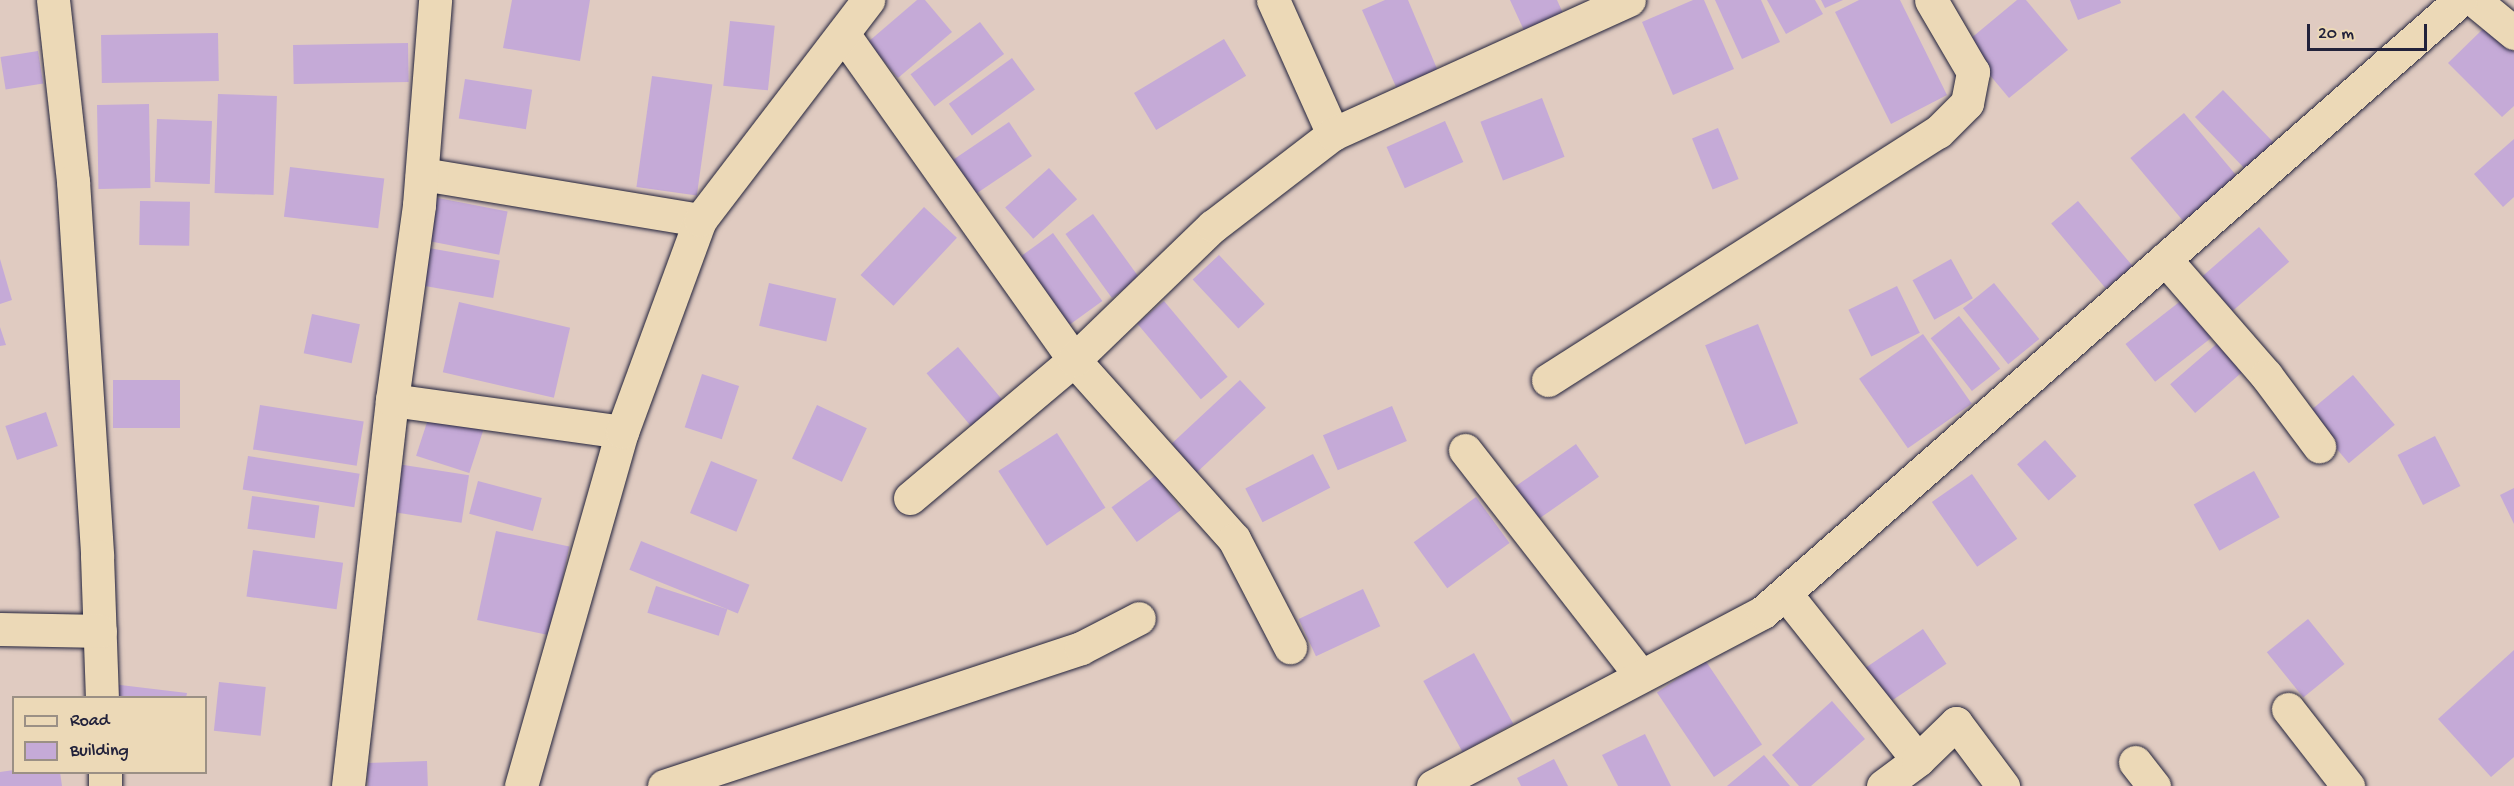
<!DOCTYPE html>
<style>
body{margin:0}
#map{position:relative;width:2514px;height:786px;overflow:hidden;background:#e0cbc1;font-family:"Gochi Hand",sans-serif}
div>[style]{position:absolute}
.building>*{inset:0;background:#c5aad7;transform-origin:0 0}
.roads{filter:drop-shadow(0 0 2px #22223b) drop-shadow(0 0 2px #22223b)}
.minor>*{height:33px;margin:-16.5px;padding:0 16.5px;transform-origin:16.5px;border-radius:16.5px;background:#ecd9b7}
span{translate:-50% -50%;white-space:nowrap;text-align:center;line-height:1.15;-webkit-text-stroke:4.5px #ecd9b7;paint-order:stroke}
.legend{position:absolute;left:12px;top:696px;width:195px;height:78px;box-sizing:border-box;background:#ecd9b7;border:2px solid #9b9085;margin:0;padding:8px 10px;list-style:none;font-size:18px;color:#22223b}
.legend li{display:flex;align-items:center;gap:12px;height:30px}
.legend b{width:30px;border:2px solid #9b9085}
.scale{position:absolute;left:2307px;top:24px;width:120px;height:27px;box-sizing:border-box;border:3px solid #22223b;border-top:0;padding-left:8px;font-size:18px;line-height:21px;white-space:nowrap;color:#22223b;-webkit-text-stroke:4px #ecd9b7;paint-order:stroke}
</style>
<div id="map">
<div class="building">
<i style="clip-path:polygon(512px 0,590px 0,580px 61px,503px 48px)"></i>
<i style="clip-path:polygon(917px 0,925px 0,952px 32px,898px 78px,868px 42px)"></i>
<i style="clip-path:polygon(1385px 0,1408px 0,1438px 71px,1397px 89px,1362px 10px)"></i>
<i style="clip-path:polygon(1510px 0,1557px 0,1567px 22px,1528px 39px)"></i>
<i style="clip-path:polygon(1693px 0,1704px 0,1734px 69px,1673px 95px,1642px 22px)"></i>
<i style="clip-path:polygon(1715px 0,1761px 0,1780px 42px,1742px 59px)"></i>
<i style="clip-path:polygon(1767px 0,1815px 0,1823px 14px,1786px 34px)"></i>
<i style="clip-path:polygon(1821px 0,1843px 0,1825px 8px)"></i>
<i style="clip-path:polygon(1859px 0,1900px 0,1947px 95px,1891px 124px,1835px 12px)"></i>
<i style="clip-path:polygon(2017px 0,2026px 0,2068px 50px,2009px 98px,1964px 44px)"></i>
<i style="clip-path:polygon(2070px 0,2120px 0,2121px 3px,2078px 20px)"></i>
<i style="left:730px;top:21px;width:45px;height:65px;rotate:6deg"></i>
<i style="left:980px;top:22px;width:40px;height:87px;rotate:53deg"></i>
<i style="clip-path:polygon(2487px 25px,2514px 52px,2514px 106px,2502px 117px,2448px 63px)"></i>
<i style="left:218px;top:33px;width:48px;height:117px;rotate:89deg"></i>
<i style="left:1224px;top:39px;width:43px;height:105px;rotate:59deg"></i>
<i style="left:408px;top:43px;width:39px;height:115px;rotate:89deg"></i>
<i style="left:38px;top:51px;width:33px;height:38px;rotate:81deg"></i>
<i style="left:1012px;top:58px;width:39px;height:78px;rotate:54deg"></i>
<i style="left:652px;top:76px;width:61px;height:112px;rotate:8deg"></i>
<i style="left:465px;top:79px;width:68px;height:40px;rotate:9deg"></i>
<i style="left:2223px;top:90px;width:76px;height:39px;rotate:46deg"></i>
<i style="left:218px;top:94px;width:59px;height:99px;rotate:2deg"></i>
<i style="left:1542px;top:98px;width:63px;height:66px;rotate:69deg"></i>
<i style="left:149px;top:104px;width:84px;height:52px;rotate:89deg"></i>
<i style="left:2184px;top:113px;width:87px;height:70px;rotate:50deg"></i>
<i style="left:157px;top:119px;width:55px;height:63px;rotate:2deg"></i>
<i style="left:1445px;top:121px;width:45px;height:64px;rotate:66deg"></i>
<i style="left:1009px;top:122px;width:41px;height:75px;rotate:56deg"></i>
<i style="left:1718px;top:128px;width:55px;height:28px;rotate:68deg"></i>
<i style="clip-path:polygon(2514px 139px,2514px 197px,2503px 207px,2474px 174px)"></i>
<i style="left:290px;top:167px;width:95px;height:50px;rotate:7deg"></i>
<i style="left:1049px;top:168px;width:42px;height:59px;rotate:48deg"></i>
<i style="left:433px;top:197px;width:76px;height:44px;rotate:11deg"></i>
<i style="left:140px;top:201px;width:50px;height:44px;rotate:1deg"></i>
<i style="left:2078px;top:201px;width:85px;height:35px;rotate:50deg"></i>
<i style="left:924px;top:207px;width:45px;height:93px;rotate:43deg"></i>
<i style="left:1093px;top:214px;width:79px;height:34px;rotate:54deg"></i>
<i style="left:2259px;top:227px;width:46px;height:75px;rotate:49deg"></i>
<i style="left:1053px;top:233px;width:84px;height:47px;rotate:54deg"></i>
<i style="left:423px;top:247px;width:78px;height:38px;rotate:10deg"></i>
<i style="left:1219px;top:255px;width:67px;height:36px;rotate:47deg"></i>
<i style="clip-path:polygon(0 259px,12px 300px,0 304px)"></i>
<i style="left:1951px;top:259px;width:45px;height:44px;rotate:61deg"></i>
<i style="left:769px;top:283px;width:69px;height:44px;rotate:13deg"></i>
<i style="left:1994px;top:283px;width:72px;height:40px;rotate:51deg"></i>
<i style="left:1897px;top:286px;width:52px;height:54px;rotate:64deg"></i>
<i style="left:2187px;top:296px;width:48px;height:78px;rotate:52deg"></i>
<i style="left:1164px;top:301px;width:99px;height:35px;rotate:50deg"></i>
<i style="left:459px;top:302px;width:114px;height:72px;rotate:13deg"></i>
<i style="left:312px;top:314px;width:49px;height:40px;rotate:12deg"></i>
<i style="left:1959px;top:316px;width:67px;height:36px;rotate:52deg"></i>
<i style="left:1758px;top:324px;width:107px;height:57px;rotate:68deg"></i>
<i style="clip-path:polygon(0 327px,6px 345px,0 346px)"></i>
<i style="left:1923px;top:334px;width:85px;height:78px;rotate:55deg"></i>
<i style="left:2220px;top:341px;width:38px;height:66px;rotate:49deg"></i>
<i style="left:958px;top:347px;width:74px;height:41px;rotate:50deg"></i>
<i style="left:702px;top:374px;width:39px;height:56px;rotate:18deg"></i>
<i style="left:2353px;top:375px;width:65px;height:60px;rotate:50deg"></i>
<i style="left:113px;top:380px;width:67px;height:48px"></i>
<i style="left:1240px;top:380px;width:38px;height:98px;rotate:47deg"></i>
<i style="left:260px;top:405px;width:105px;height:45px;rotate:9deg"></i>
<i style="left:817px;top:405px;width:55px;height:59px;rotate:25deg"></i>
<i style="left:1392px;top:406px;width:38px;height:75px;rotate:67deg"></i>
<i style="left:46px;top:412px;width:36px;height:43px;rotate:71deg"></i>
<i style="left:430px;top:413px;width:56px;height:45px;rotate:18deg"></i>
<i style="left:1057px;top:433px;width:89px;height:70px;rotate:57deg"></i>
<i style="left:2435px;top:436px;width:56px;height:42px;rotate:63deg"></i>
<i style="left:2045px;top:440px;width:48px;height:37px;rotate:49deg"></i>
<i style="left:1576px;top:444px;width:40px;height:85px;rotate:55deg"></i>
<i style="left:1313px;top:454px;width:38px;height:76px;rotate:63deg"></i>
<i style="left:248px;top:456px;width:113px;height:34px;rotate:9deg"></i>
<i style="left:711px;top:461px;width:50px;height:56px;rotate:22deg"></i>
<i style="left:391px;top:463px;width:79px;height:48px;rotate:9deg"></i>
<i style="left:2254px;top:471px;width:53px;height:69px;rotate:61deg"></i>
<i style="left:1972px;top:474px;width:79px;height:49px;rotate:55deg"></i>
<i style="left:1156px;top:475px;width:43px;height:55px;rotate:54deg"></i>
<i style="left:478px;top:481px;width:66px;height:34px;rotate:15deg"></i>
<i style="clip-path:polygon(2514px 488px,2514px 524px,2500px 495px)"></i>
<i style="left:252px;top:496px;width:68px;height:33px;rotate:8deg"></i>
<i style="left:1476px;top:497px;width:57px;height:77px;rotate:54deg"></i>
<i style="left:496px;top:531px;width:75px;height:91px;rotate:12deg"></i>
<i style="left:641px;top:541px;width:117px;height:31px;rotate:22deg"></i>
<i style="left:253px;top:550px;width:91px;height:47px;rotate:8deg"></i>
<i style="left:656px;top:586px;width:75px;height:28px;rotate:18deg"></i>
<i style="left:1363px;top:589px;width:41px;height:71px;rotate:65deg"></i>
<i style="left:2308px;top:619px;width:58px;height:53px;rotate:51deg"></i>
<i style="left:1923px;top:629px;width:42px;height:76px;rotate:56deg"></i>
<i style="clip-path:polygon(2514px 650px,2514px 757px,2491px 777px,2438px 719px)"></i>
<i style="left:1474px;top:653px;width:81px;height:58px;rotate:61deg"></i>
<i style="left:1705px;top:660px;width:102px;height:58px;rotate:56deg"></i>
<i style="left:219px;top:682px;width:47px;height:49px;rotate:6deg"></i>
<i style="clip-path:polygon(112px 684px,187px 693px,186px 698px,110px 698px)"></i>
<i style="clip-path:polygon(1832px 701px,1865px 739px,1811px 786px,1799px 786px,1772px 755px)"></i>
<i style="clip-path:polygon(1645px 734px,1671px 786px,1618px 786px,1602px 755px)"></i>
<i style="clip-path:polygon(1764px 755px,1790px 786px,1727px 786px)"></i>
<i style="clip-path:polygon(1554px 759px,1568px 786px,1521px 786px,1517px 778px)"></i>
<i style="left:427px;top:761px;width:25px;height:60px;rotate:88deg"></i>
<i style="clip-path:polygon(14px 770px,14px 772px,60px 772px,62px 786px,0 786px,0 772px)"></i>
</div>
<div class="roads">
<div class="minor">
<i style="left:53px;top:0;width:182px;rotate:83.7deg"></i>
<i style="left:73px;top:181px;width:376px;rotate:86.3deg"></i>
<i style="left:97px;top:556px;width:142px;rotate:88deg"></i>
<i style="left:1273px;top:0;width:147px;rotate:65.9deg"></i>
<i style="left:2474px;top:0;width:52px;rotate:39.5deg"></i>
<i style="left:844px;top:35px;width:398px;rotate:54.7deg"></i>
<i style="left:1074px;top:360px;width:240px;rotate:48.2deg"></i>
<i style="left:1234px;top:539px;width:122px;rotate:62.6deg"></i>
<i style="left:422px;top:174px;width:282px;rotate:9.4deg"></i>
<i style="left:2165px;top:259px;width:154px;rotate:49deg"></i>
<i style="left:2266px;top:375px;width:89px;rotate:53.3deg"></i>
<i style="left:1548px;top:380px;width:462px;rotate:-32.5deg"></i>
<i style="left:1938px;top:132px;width:41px;rotate:-45deg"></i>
<i style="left:1967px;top:103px;width:32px;rotate:-79deg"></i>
<i style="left:1973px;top:72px;width:83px;rotate:-120.3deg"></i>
<i style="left:392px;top:400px;width:232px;rotate:7.9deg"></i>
<i style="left:1465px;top:450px;width:286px;rotate:52.1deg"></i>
<i style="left:910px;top:498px;width:214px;rotate:-40.1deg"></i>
<i style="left:1074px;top:360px;width:193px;rotate:-44deg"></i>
<i style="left:1213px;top:226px;width:151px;rotate:-37.5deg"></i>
<i style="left:1333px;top:134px;width:325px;rotate:-24.4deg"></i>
<i style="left:1785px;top:593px;width:213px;rotate:51.5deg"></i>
<i style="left:0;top:629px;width:100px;rotate:1.1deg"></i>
<i style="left:2288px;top:709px;width:98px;rotate:52.1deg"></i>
<i style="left:2135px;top:762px;width:31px;rotate:52deg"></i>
<i style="left:105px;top:772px;width:14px;rotate:90deg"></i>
<i style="left:348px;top:786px;width:388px;rotate:-83.5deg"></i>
<i style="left:392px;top:400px;width:197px;rotate:-82.1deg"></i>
<i style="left:419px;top:205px;width:206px;rotate:-85.5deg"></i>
<i style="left:521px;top:786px;width:368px;rotate:-74.1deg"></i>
<i style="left:622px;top:432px;width:226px;rotate:-69.8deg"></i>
<i style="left:700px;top:220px;width:277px;rotate:-52.6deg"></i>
<i style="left:664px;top:786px;width:439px;rotate:-18.3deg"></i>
<i style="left:1081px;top:648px;width:65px;rotate:-27.3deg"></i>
<i style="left:1433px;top:786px;width:373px;rotate:-27.8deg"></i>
<i style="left:1763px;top:612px;width:928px;rotate:-41.28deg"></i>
<i style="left:1883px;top:786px;width:44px;rotate:-36.6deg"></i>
<i style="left:1918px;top:760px;width:53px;rotate:-44.2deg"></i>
<i style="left:1956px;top:723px;width:79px;rotate:53.3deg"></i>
</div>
</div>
<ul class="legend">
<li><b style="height:8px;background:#ecd9b7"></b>Road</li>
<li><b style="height:16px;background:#c5aad7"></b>Building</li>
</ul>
<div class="scale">20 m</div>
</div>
